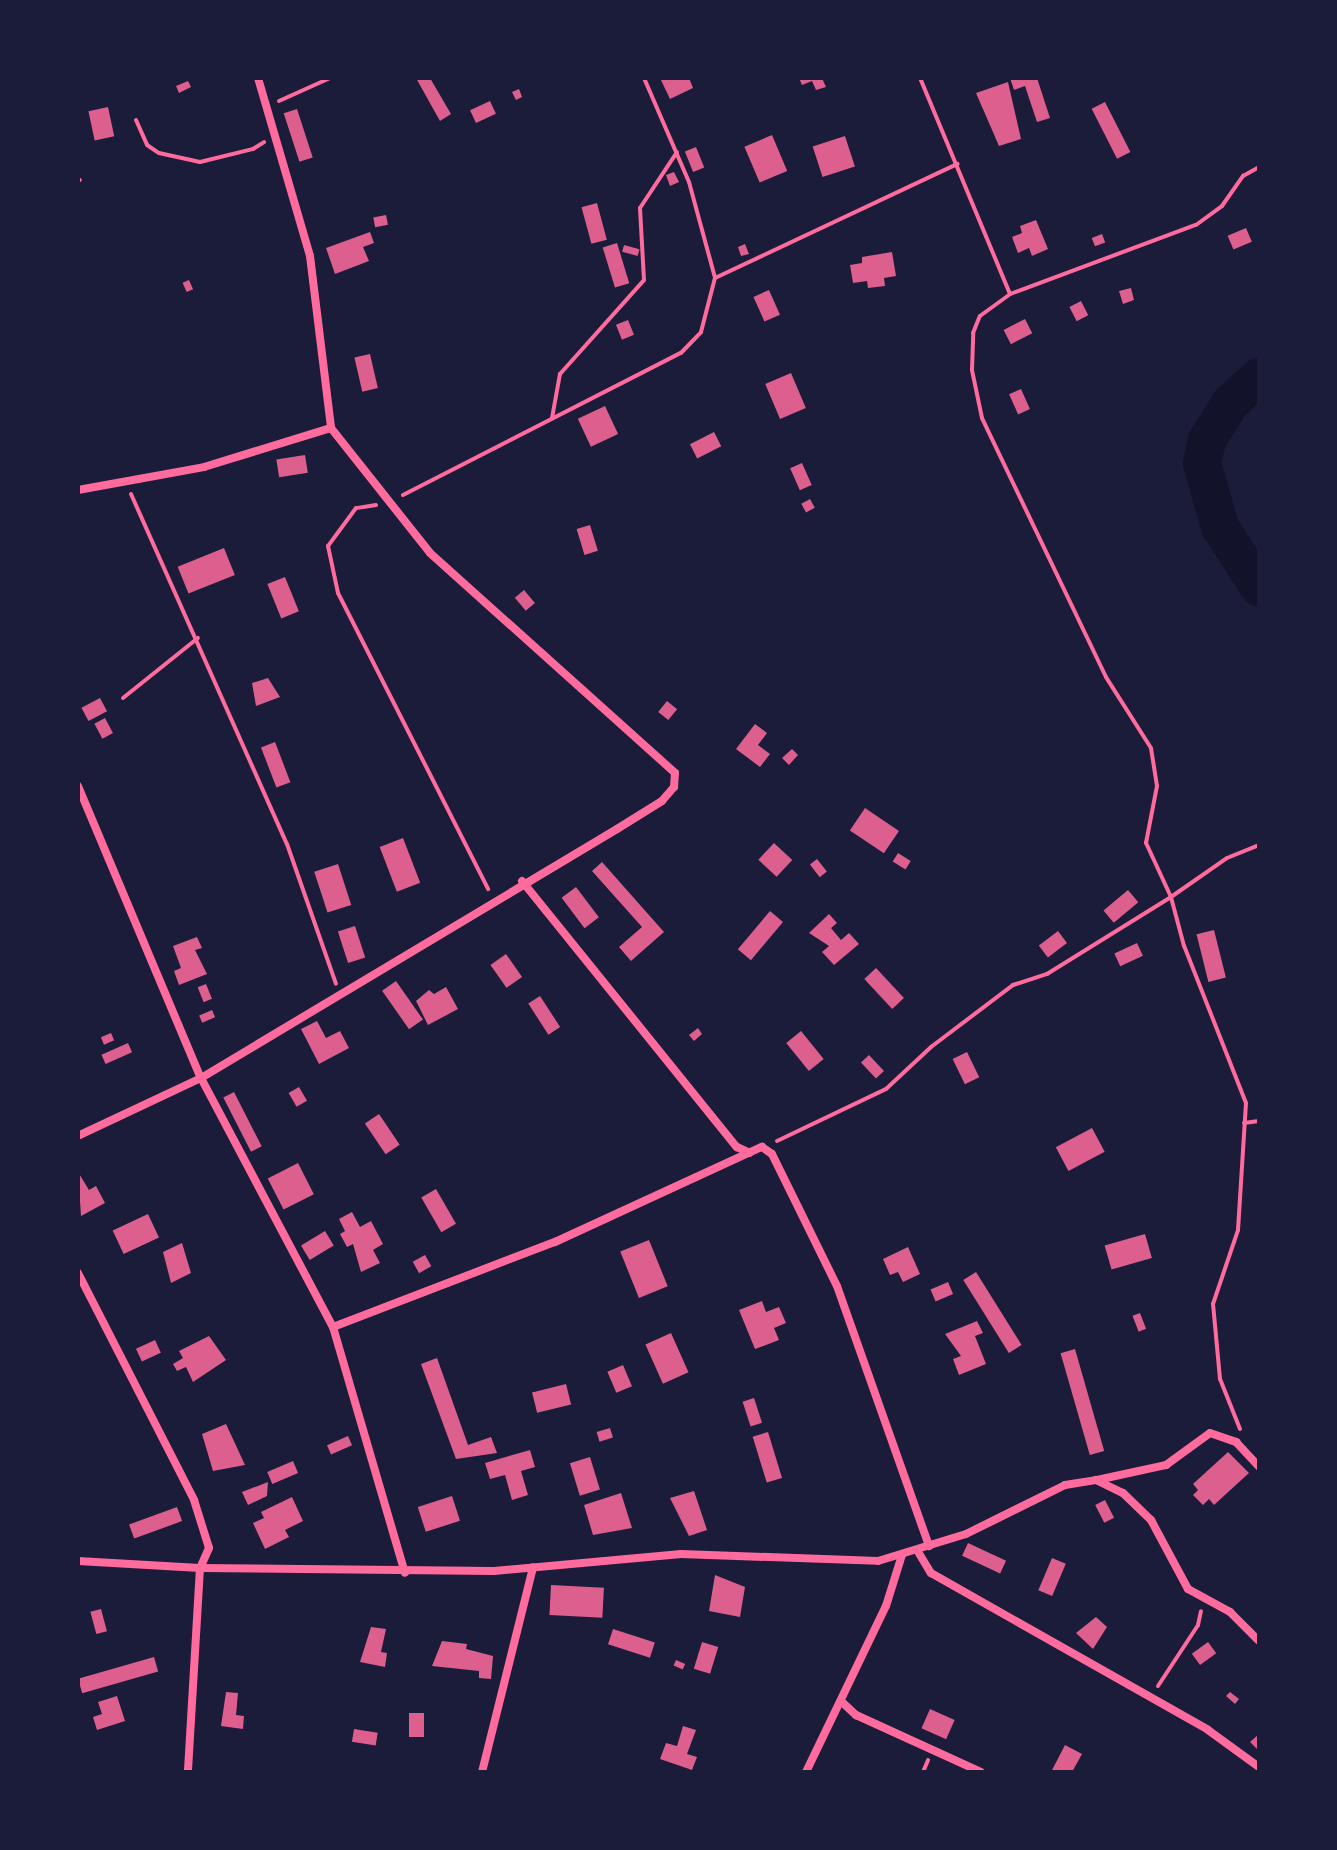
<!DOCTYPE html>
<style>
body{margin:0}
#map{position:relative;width:1337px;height:1850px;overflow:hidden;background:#1b1b3a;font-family:Mulish,sans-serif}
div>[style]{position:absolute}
.river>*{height:38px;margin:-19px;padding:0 19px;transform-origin:19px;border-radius:19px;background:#12122b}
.building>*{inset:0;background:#dd5f8e;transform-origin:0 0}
.path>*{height:4px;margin:-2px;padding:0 2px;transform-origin:2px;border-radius:2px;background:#ff6b9d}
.minor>*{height:8px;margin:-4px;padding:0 4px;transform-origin:4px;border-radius:4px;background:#ff6b9d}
span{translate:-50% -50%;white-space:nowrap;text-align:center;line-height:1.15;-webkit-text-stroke:6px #1b1b3a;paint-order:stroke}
.frame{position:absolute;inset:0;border:80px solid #1b1b3a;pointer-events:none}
</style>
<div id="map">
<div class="river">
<i style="left:1259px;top:377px;width:38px;rotate:138deg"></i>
<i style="left:1231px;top:402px;width:45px;rotate:122.3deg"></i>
<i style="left:1207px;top:440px;width:24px;rotate:102deg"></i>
<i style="left:1202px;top:463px;width:66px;rotate:74.3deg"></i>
<i style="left:1220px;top:527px;width:72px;rotate:57deg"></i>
</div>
<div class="building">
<i style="clip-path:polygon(416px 78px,430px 78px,451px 114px,440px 121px)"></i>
<i style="clip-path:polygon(660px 78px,689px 78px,693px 88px,670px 99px)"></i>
<i style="clip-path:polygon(799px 78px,822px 78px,826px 87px,816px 90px,812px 81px,802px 85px)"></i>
<i style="clip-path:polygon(1010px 78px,1037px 78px,1050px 118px,1037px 122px,1025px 86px,1014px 90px)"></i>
<i style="clip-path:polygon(188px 81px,191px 87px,179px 93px,176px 86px)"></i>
<i style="clip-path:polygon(1008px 82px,1021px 139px,999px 146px,976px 93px)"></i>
<i style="clip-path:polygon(519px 89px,522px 97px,516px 100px,512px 92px)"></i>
<i style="left:490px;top:101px;width:14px;height:22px;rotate:65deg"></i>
<i style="left:1105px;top:102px;width:56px;height:15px;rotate:63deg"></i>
<i style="left:108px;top:107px;width:30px;height:20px;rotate:78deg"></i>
<i style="left:297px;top:109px;width:51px;height:14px;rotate:72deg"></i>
<i style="left:772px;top:135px;width:39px;height:30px;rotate:67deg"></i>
<i style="left:845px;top:136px;width:32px;height:34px;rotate:72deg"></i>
<i style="left:696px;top:147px;width:22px;height:12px;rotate:68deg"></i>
<i style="clip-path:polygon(674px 172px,679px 182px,670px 186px,666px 175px)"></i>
<i style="left:597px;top:203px;width:38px;height:16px;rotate:75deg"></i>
<i style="left:386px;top:215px;width:10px;height:13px;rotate:79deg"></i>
<i style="clip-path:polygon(1036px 220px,1048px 249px,1032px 256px,1029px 248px,1018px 253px,1012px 237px,1022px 233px,1020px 226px)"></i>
<i style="left:1246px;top:228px;width:15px;height:20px;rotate:67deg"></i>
<i style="clip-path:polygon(370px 232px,374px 243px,363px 247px,369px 261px,335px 274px,326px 248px)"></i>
<i style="left:1102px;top:234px;width:9px;height:11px;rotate:69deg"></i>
<i style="left:617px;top:243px;width:42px;height:15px;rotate:73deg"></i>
<i style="clip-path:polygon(745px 244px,749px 254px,741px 256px,738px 247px)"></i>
<i style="left:624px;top:245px;width:16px;height:7px;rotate:15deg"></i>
<i style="clip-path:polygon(892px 252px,896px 276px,884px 278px,885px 286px,868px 288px,867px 281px,853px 283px,850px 265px,862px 263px,862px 257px)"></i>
<i style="left:189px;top:280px;width:10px;height:7px;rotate:66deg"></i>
<i style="clip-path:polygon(1131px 288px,1134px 300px,1123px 304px,1119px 291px)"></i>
<i style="left:769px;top:290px;width:27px;height:17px;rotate:66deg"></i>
<i style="left:1081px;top:301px;width:16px;height:13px;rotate:63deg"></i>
<i style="left:1025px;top:319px;width:16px;height:24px;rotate:63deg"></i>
<i style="left:628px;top:320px;width:16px;height:13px;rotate:68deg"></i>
<i style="left:370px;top:354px;width:35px;height:16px;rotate:77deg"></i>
<i style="left:791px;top:373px;width:38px;height:28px;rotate:67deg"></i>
<i style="left:1021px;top:389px;width:22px;height:13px;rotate:66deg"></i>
<i style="left:605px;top:406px;width:31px;height:30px;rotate:65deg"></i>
<i style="left:714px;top:432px;width:16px;height:27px;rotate:63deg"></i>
<i style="left:305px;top:455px;width:18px;height:29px;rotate:81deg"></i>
<i style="left:802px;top:463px;width:24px;height:13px;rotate:66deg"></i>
<i style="left:810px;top:499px;width:10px;height:10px;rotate:61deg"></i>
<i style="left:590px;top:525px;width:27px;height:14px;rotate:73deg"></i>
<i style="left:224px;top:548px;width:29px;height:50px;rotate:68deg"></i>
<i style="left:285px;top:577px;width:37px;height:19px;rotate:68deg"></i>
<i style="left:524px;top:590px;width:17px;height:12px;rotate:50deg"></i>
<i style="clip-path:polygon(268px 678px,280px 697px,256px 706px,252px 683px)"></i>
<i style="left:100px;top:698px;width:15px;height:21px;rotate:62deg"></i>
<i style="left:667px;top:701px;width:13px;height:14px;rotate:39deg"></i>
<i style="left:105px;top:718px;width:17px;height:12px;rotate:62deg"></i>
<i style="clip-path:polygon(755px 724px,767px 733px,758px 745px,770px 754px,760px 767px,736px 749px)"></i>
<i style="left:275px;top:742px;width:43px;height:15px;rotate:69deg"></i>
<i style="clip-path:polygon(792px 749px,798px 755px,789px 765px,782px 758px)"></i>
<i style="left:865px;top:808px;width:41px;height:27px;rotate:34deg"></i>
<i style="left:403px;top:838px;width:48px;height:25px;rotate:69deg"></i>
<i style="left:774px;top:843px;width:25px;height:23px;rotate:43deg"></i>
<i style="left:898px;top:853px;width:15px;height:10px;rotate:32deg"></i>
<i style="left:817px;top:859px;width:16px;height:9px;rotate:52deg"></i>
<i style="clip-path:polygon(602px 862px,664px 932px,631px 961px,619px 947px,642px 927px,592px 871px)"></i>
<i style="left:338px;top:864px;width:43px;height:25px;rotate:72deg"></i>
<i style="left:576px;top:887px;width:38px;height:18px;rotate:53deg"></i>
<i style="left:1128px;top:890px;width:16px;height:32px;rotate:50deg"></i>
<i style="left:770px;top:911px;width:17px;height:50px;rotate:40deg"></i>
<i style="clip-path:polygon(829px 914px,837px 923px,831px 928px,841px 940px,849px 933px,859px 944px,834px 965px,822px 952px,829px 946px,809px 933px)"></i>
<i style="left:355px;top:926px;width:33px;height:18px;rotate:72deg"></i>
<i style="left:1214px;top:930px;width:49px;height:18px;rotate:76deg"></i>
<i style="left:1058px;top:931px;width:15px;height:24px;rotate:53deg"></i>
<i style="clip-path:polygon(197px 937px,202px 948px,195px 950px,207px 974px,179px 985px,174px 971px,181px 968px,173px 946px)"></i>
<i style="left:1137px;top:943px;width:14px;height:25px;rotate:65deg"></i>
<i style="left:506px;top:954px;width:28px;height:19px;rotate:55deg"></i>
<i style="left:876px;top:968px;width:41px;height:16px;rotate:47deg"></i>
<i style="left:396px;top:981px;width:47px;height:17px;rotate:55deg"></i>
<i style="left:206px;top:984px;width:16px;height:9px;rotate:68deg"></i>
<i style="clip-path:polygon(446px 987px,458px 1009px,428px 1025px,416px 1001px,429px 990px,434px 994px)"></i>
<i style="left:540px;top:996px;width:37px;height:14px;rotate:57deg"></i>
<i style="left:212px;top:1010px;width:8px;height:14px;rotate:67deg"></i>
<i style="clip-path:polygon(317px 1021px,326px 1038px,340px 1031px,349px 1048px,319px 1064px,301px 1029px)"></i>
<i style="clip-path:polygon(698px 1028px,702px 1034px,694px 1041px,689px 1035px)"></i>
<i style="left:801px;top:1031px;width:36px;height:19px;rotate:51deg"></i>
<i style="left:111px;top:1033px;width:8px;height:11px;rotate:67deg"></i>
<i style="left:128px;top:1043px;width:10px;height:29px;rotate:66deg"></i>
<i style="left:967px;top:1052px;width:28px;height:16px;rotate:64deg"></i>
<i style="left:869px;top:1055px;width:22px;height:11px;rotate:47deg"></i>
<i style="left:299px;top:1087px;width:16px;height:12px;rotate:60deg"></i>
<i style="left:234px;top:1092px;width:61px;height:12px;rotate:63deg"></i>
<i style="left:379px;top:1114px;width:37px;height:17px;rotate:56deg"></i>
<i style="left:1092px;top:1128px;width:27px;height:41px;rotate:62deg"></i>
<i style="left:298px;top:1163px;width:35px;height:34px;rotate:63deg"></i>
<i style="clip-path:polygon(78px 1172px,89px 1190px,96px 1186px,105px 1203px,81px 1216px)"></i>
<i style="left:436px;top:1189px;width:40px;height:17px;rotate:60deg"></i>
<i style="clip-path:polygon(352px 1212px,360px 1227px,371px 1221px,383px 1244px,373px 1250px,380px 1263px,361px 1272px,353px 1244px,347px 1247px,340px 1234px,345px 1231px,339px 1219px)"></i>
<i style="left:148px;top:1214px;width:26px;height:39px;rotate:65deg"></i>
<i style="left:325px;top:1231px;width:17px;height:28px;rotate:59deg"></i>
<i style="left:1145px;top:1234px;width:25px;height:42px;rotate:74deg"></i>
<i style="left:649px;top:1240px;width:50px;height:31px;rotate:68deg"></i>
<i style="clip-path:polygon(182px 1243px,191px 1273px,171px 1283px,163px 1252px)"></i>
<i style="clip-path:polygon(908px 1247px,920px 1274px,903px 1282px,898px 1272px,890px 1275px,883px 1259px)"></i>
<i style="left:425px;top:1255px;width:13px;height:14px;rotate:61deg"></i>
<i style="left:976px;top:1272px;width:86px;height:15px;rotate:58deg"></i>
<i style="left:948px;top:1282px;width:13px;height:19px;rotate:67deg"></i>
<i style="clip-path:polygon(762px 1301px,766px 1312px,779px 1307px,786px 1323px,774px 1328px,779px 1340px,755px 1349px,739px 1310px)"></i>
<i style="left:1140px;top:1313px;width:17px;height:8px;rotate:69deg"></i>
<i style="clip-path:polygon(977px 1321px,983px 1333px,975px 1336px,986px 1364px,959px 1375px,953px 1359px,961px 1356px,945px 1334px)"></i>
<i style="left:671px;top:1333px;width:43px;height:28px;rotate:66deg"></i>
<i style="clip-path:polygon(209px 1336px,226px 1360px,193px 1382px,186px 1367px,177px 1371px,173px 1364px,183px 1358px,179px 1351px)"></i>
<i style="left:155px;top:1340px;width:14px;height:21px;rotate:65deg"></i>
<i style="left:1075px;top:1349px;width:106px;height:15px;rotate:74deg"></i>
<i style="clip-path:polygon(437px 1358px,468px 1445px,491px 1437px,497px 1453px,456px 1459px,421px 1364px)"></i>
<i style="left:623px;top:1365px;width:23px;height:17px;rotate:67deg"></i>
<i style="left:566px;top:1384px;width:21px;height:35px;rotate:76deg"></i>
<i style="left:754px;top:1398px;width:26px;height:12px;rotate:72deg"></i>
<i style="clip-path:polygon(226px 1424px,245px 1465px,213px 1471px,202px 1434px)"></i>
<i style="left:610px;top:1428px;width:10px;height:14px;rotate:73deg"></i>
<i style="left:768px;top:1432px;width:48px;height:16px;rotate:73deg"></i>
<i style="left:348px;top:1436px;width:10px;height:23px;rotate:66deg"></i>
<i style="clip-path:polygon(530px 1450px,535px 1467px,521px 1471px,528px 1495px,512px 1500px,505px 1475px,490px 1479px,485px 1463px)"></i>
<i style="clip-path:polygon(1228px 1452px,1249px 1473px,1214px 1505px,1209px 1499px,1203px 1505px,1193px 1495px,1198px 1490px,1193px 1484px)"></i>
<i style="left:590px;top:1457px;width:34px;height:21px;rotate:73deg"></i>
<i style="left:293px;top:1461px;width:13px;height:28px;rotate:67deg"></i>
<i style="clip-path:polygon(268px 1482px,267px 1496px,248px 1505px,242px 1492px)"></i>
<i style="clip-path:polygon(694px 1491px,707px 1530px,689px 1536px,670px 1498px)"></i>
<i style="clip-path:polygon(621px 1493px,632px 1528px,593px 1535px,584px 1505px)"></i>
<i style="left:452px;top:1496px;width:26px;height:36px;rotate:72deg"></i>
<i style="clip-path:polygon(292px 1497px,303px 1521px,285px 1530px,289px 1537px,265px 1549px,253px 1523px,264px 1518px,261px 1512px)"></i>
<i style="left:1105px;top:1500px;width:20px;height:11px;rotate:63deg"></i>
<i style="left:177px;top:1507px;width:15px;height:51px;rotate:70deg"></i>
<i style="left:968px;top:1543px;width:42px;height:14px;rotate:25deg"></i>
<i style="left:1052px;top:1558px;width:15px;height:35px;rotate:23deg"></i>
<i style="clip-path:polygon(715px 1575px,745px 1587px,740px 1617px,709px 1611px)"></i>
<i style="left:551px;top:1585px;width:53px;height:30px;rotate:3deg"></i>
<i style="left:101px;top:1609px;width:23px;height:11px;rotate:75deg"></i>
<i style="clip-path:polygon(1096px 1617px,1107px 1627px,1093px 1649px,1076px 1633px)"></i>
<i style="clip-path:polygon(371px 1627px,386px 1629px,381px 1652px,387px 1653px,385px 1667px,360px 1662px)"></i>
<i style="left:613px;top:1629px;width:44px;height:16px;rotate:18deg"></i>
<i style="clip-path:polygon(442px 1641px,467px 1644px,466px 1649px,493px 1656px,491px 1679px,479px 1678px,479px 1671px,432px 1666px)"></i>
<i style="left:702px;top:1642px;width:17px;height:28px;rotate:17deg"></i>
<i style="left:1208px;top:1642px;width:14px;height:20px;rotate:54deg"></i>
<i style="left:154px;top:1657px;width:15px;height:79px;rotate:74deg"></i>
<i style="left:676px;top:1660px;width:10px;height:6px;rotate:24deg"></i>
<i style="clip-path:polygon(226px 1692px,238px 1693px,236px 1715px,244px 1716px,243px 1729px,221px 1726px)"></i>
<i style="clip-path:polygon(1230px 1692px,1239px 1699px,1235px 1704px,1226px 1696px)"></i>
<i style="clip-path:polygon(117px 1696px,125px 1721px,97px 1730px,93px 1717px,102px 1714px,98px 1702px)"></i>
<i style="left:930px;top:1709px;width:27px;height:21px;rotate:24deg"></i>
<i style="left:409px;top:1713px;width:15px;height:24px"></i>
<i style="clip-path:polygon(683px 1726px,696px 1730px,687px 1754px,697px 1757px,692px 1770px,660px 1759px,666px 1743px,677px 1746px)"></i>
<i style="left:354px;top:1729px;width:24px;height:13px;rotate:9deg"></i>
<i style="clip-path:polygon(1259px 1734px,1259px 1751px,1250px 1742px)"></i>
<i style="clip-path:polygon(1065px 1745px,1082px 1754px,1072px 1772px,1051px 1772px)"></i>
</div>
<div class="path">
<i style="left:644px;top:78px;width:113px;rotate:66.6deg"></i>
<i style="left:689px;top:182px;width:99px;rotate:74.8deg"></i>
<i style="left:715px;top:278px;width:268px;rotate:-25.2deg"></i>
<i style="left:279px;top:101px;width:56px;rotate:-24.3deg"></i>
<i style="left:136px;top:120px;width:27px;rotate:66deg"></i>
<i style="left:147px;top:145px;width:14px;rotate:34deg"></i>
<i style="left:159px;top:153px;width:42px;rotate:12.4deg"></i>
<i style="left:200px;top:162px;width:55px;rotate:-13.8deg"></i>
<i style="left:253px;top:149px;width:13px;rotate:-32deg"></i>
<i style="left:78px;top:181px;width:2px;rotate:-27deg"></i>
<i style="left:1010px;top:294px;width:198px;rotate:-20.4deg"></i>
<i style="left:1196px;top:225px;width:32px;rotate:-36deg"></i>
<i style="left:1222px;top:206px;width:37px;rotate:-55deg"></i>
<i style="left:1243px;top:176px;width:18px;rotate:-29deg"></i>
<i style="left:552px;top:418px;width:45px;rotate:-79.7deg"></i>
<i style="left:560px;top:374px;width:126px;rotate:-48.2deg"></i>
<i style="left:644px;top:280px;width:72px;rotate:-93.2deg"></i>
<i style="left:640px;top:208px;width:67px;rotate:-56.5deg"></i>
<i style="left:131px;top:494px;width:383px;rotate:66deg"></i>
<i style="left:287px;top:844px;width:148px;rotate:70.7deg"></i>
<i style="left:403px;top:495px;width:312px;rotate:-27.1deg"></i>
<i style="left:681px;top:353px;width:29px;rotate:-46deg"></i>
<i style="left:701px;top:332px;width:56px;rotate:-75.5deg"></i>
<i style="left:376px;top:505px;width:20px;rotate:171deg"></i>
<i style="left:356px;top:508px;width:47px;rotate:126.4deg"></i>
<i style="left:328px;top:546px;width:48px;rotate:78deg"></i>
<i style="left:338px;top:593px;width:332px;rotate:63.1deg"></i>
<i style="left:123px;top:698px;width:96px;rotate:-38.7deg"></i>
<i style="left:1244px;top:1123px;width:15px;rotate:-8deg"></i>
<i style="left:777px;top:1141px;width:121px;rotate:-25.5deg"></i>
<i style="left:886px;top:1089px;width:62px;rotate:-43deg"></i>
<i style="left:931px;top:1047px;width:103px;rotate:-37.1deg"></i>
<i style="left:1013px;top:985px;width:36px;rotate:-18deg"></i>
<i style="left:1047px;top:974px;width:146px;rotate:-31.8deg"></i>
<i style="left:1171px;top:897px;width:60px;rotate:-114.8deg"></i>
<i style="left:1146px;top:843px;width:58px;rotate:-79.1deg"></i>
<i style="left:1157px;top:786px;width:38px;rotate:-99deg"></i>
<i style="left:1151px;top:748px;width:84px;rotate:-122.4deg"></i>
<i style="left:1106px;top:677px;width:287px;rotate:-115.6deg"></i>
<i style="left:982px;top:418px;width:49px;rotate:-101.8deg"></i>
<i style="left:972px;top:370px;width:37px;rotate:-88deg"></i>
<i style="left:973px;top:333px;width:18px;rotate:-68deg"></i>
<i style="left:980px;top:316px;width:37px;rotate:-36deg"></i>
<i style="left:1010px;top:294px;width:234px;rotate:-112.6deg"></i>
<i style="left:1240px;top:1429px;width:54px;rotate:-111.8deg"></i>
<i style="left:1220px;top:1379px;width:75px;rotate:-95.3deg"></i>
<i style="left:1213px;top:1304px;width:78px;rotate:-71.3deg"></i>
<i style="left:1238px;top:1230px;width:127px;rotate:-86.4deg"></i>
<i style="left:1246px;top:1103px;width:169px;rotate:-111.5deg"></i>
<i style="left:1184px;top:946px;width:51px;rotate:-104.9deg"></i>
<i style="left:1171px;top:897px;width:68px;rotate:-34.9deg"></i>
<i style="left:1227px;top:858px;width:35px;rotate:-22deg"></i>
<i style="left:1158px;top:1686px;width:73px;rotate:-56.7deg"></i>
<i style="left:1198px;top:1625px;width:14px;rotate:-78deg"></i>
<i style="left:923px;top:1772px;width:13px;rotate:-67deg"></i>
</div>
<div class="minor">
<i style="left:258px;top:78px;width:185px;rotate:73.7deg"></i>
<i style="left:310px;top:256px;width:173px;rotate:83deg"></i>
<i style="left:78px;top:490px;width:128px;rotate:-10.3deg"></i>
<i style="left:204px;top:467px;width:133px;rotate:-17.1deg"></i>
<i style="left:331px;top:428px;width:159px;rotate:51.6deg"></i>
<i style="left:430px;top:553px;width:329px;rotate:41.9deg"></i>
<i style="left:675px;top:773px;width:14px;rotate:94deg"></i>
<i style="left:674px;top:787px;width:18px;rotate:131deg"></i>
<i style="left:662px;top:801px;width:53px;rotate:148.1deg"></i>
<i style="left:617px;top:829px;width:485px;rotate:149.1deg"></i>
<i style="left:201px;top:1078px;width:136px;rotate:154.8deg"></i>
<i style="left:78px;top:786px;width:317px;rotate:67.2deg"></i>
<i style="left:201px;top:1078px;width:282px;rotate:62.1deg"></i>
<i style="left:333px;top:1327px;width:256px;rotate:73.7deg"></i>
<i style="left:522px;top:881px;width:342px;rotate:51.1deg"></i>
<i style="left:737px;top:1147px;width:14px;rotate:25deg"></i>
<i style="left:78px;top:1273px;width:255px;rotate:62.9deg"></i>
<i style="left:194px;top:1500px;width:50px;rotate:72.6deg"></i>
<i style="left:209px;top:1548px;width:22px;rotate:114deg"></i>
<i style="left:200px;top:1568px;width:294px;rotate:0.6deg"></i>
<i style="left:494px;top:1571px;width:188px;rotate:-5.2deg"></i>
<i style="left:681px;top:1554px;width:197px;rotate:2deg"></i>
<i style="left:878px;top:1561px;width:92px;rotate:-17.1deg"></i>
<i style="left:966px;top:1534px;width:110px;rotate:-26.3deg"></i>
<i style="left:1065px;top:1485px;width:31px;rotate:-9deg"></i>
<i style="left:1096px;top:1480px;width:30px;rotate:26deg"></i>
<i style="left:1123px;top:1493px;width:39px;rotate:44deg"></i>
<i style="left:1151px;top:1520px;width:78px;rotate:61.8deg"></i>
<i style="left:1188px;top:1589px;width:48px;rotate:28.7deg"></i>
<i style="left:1230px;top:1612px;width:41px;rotate:45deg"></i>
<i style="left:333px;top:1327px;width:238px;rotate:-21deg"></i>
<i style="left:555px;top:1242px;width:228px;rotate:-24.7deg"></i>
<i style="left:762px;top:1147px;width:12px;rotate:35deg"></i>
<i style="left:772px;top:1154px;width:147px;rotate:63.8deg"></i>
<i style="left:837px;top:1286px;width:276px;rotate:70.5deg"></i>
<i style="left:1097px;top:1480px;width:71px;rotate:-12.3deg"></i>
<i style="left:1166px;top:1465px;width:54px;rotate:-36deg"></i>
<i style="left:1210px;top:1433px;width:28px;rotate:19deg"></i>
<i style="left:1236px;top:1442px;width:34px;rotate:47deg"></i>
<i style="left:917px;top:1550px;width:27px;rotate:59deg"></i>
<i style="left:931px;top:1573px;width:318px;rotate:29.5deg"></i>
<i style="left:1208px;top:1730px;width:63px;rotate:36deg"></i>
<i style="left:78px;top:1561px;width:122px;rotate:3.3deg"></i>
<i style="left:200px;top:1568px;width:204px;rotate:93.4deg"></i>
<i style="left:843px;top:1703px;width:18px;rotate:43deg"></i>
<i style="left:856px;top:1715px;width:137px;rotate:24.5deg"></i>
<i style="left:482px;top:1772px;width:211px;rotate:-76deg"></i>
<i style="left:806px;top:1772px;width:184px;rotate:-64.3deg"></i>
<i style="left:886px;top:1606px;width:53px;rotate:-72.6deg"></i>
</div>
<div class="frame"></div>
</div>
